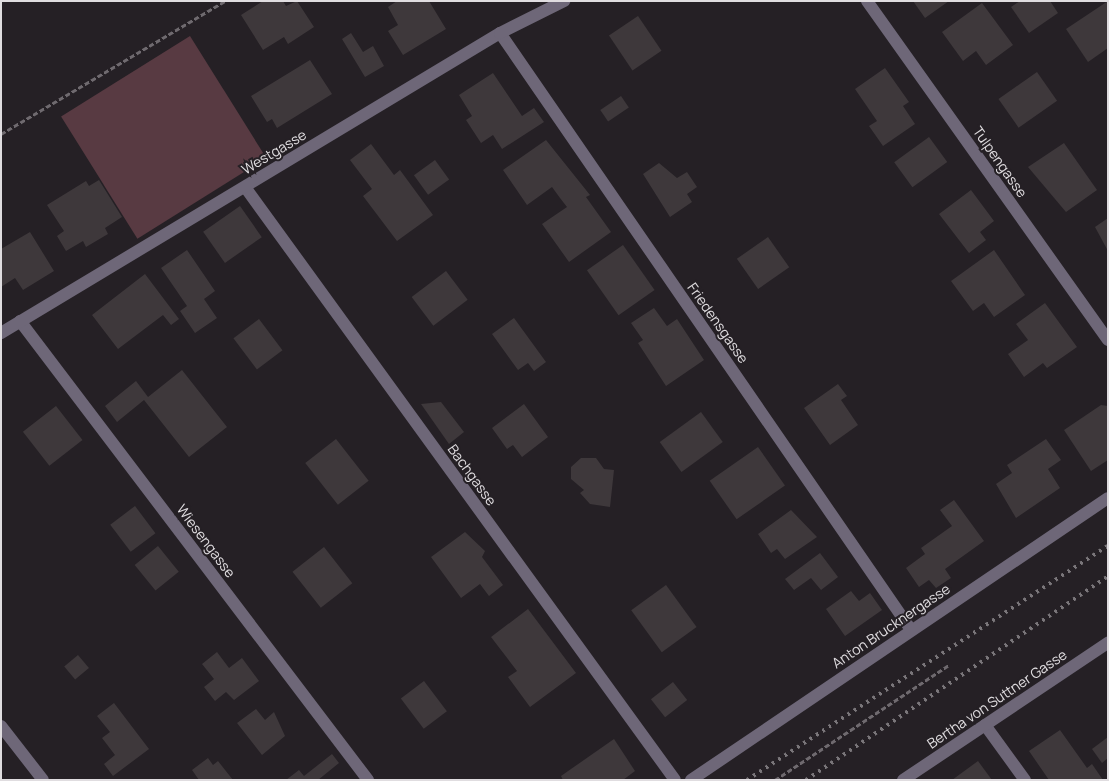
<!DOCTYPE html>
<style>
body{margin:0}
#map{position:relative;width:1109px;height:781px;overflow:hidden;background:#252025;font-family:Manrope,sans-serif}
div>[style]{position:absolute}
.green>*{inset:0;background:#583a42;transform-origin:0 0}
.building>*{inset:0;background:#3e383b;transform-origin:0 0}
.path>*{height:3px;margin-top:-1.5px;transform-origin:0;background:repeating-linear-gradient(90deg,#6f6a6f 0 5px,transparent 0 7.5px)}
.minor>*{height:12px;margin:-6px;padding:0 6px;transform-origin:6px;border-radius:6px;background:#6e6778}
.rail>*{height:4px;margin-top:-2px;transform-origin:0;background:repeating-linear-gradient(90deg,#7a767a 0 2.5px,transparent 0 7.5px)}
span{translate:-50% -50%;white-space:nowrap;text-align:center;line-height:1.15;-webkit-text-stroke:4px #252025;paint-order:stroke}
.street-label{font-size:14px;color:#e0dde0}
.frame{position:absolute;inset:0;border:2px solid #e0dde0;pointer-events:none}
</style>
<div id="map">
<div class="green">
<i style="left:190px;top:36px;width:144px;height:152px;rotate:58deg"></i>
</div>
<div class="building">
<i style="clip-path:polygon(263px 1px,283px 1px,286px 6px,297px 1px,314px 27px,288px 44px,284px 37px,263px 50px,241px 15px)"></i>
<i style="clip-path:polygon(397px 1px,429px 1px,446px 29px,403px 55px,388px 31px,398px 25px,388px 7px)"></i>
<i style="clip-path:polygon(913px 1px,949px 1px,925px 18px)"></i>
<i style="clip-path:polygon(1020px 1px,1050px 1px,1058px 13px,1029px 33px,1011px 7px)"></i>
<i style="clip-path:polygon(1108px 1px,1108px 48px,1088px 62px,1066px 29px)"></i>
<i style="clip-path:polygon(982px 3px,1013px 45px,986px 65px,976px 51px,963px 61px,942px 32px)"></i>
<i style="left:638px;top:16px;width:42px;height:35px;rotate:56deg"></i>
<i style="clip-path:polygon(351px 33px,363px 52px,373px 46px,384px 66px,365px 77px,342px 39px)"></i>
<i style="clip-path:polygon(310px 60px,332px 94px,277px 128px,272px 119px,267px 122px,251px 96px)"></i>
<i style="clip-path:polygon(885px 68px,909px 102px,903px 106px,915px 124px,883px 146px,869px 126px,877px 121px,855px 89px)"></i>
<i style="left:1037px;top:72px;width:35px;height:47px;rotate:55deg"></i>
<i style="clip-path:polygon(493px 73px,522px 116px,534px 108px,544px 122px,502px 149px,493px 135px,481px 143px,466px 120px,472px 116px,459px 95px)"></i>
<i style="left:621px;top:96px;width:14px;height:25px;rotate:56deg"></i>
<i style="left:929px;top:137px;width:31px;height:43px;rotate:54deg"></i>
<i style="clip-path:polygon(546px 140px,590px 195px,586px 197px,611px 232px,569px 262px,542px 224px,567px 207px,560px 198px,552px 187px,527px 205px,503px 170px)"></i>
<i style="clip-path:polygon(1064px 143px,1097px 190px,1066px 212px,1028px 167px)"></i>
<i style="clip-path:polygon(371px 144px,394px 175px,400px 170px,433px 215px,397px 241px,363px 196px,372px 189px,350px 160px)"></i>
<i style="left:435px;top:160px;width:24px;height:26px;rotate:54deg"></i>
<i style="clip-path:polygon(659px 163px,677px 178px,687px 172px,697px 187px,687px 194px,692px 202px,670px 217px,643px 174px)"></i>
<i style="clip-path:polygon(99px 180px,122px 217px,105px 228px,108px 234px,86px 247px,83px 241px,66px 251px,57px 236px,64px 231px,47px 205px,86px 181px,89px 186px)"></i>
<i style="clip-path:polygon(971px 190px,994px 221px,980px 232px,986px 240px,969px 253px,939px 214px)"></i>
<i style="left:240px;top:206px;width:38px;height:45px;rotate:55deg"></i>
<i style="clip-path:polygon(1108px 218px,1108px 251px,1095px 227px)"></i>
<i style="clip-path:polygon(30px 232px,54px 271px,23px 290px,15px 278px,1px 287px,1px 249px)"></i>
<i style="left:768px;top:237px;width:37px;height:38px;rotate:55deg"></i>
<i style="left:623px;top:245px;width:55px;height:44px;rotate:55deg"></i>
<i style="clip-path:polygon(187px 250px,215px 291px,204px 299px,217px 318px,195px 333px,180px 311px,187px 306px,161px 268px)"></i>
<i style="clip-path:polygon(994px 250px,1025px 295px,994px 317px,984px 303px,973px 311px,951px 281px)"></i>
<i style="left:446px;top:271px;width:36px;height:43px;rotate:53deg"></i>
<i style="clip-path:polygon(145px 274px,179px 319px,171px 325px,163px 315px,118px 349px,92px 315px)"></i>
<i style="clip-path:polygon(1045px 303px,1077px 347px,1047px 368px,1043px 363px,1024px 377px,1008px 354px,1028px 340px,1016px 324px)"></i>
<i style="clip-path:polygon(654px 308px,667px 326px,677px 319px,704px 360px,666px 386px,638px 343px,643px 340px,631px 323px)"></i>
<i style="clip-path:polygon(514px 318px,546px 362px,534px 371px,528px 363px,518px 370px,492px 334px)"></i>
<i style="left:259px;top:319px;width:39px;height:32px;rotate:53deg"></i>
<i style="clip-path:polygon(182px 370px,227px 427px,189px 457px,144px 400px,117px 422px,105px 406px,136px 381px,148px 397px)"></i>
<i style="clip-path:polygon(838px 384px,847px 396px,841px 400px,858px 425px,830px 445px,804px 408px)"></i>
<i style="clip-path:polygon(441px 402px,464px 432px,449px 444px,421px 404px)"></i>
<i style="clip-path:polygon(524px 404px,548px 437px,522px 457px,513px 445px,507px 449px,492px 428px)"></i>
<i style="clip-path:polygon(1101px 405px,1108px 406px,1108px 460px,1091px 471px,1064px 430px)"></i>
<i style="left:56px;top:406px;width:43px;height:42px;rotate:52deg"></i>
<i style="left:701px;top:412px;width:37px;height:51px;rotate:54deg"></i>
<i style="left:336px;top:439px;width:53px;height:39px;rotate:52deg"></i>
<i style="clip-path:polygon(1046px 439px,1061px 460px,1048px 469px,1060px 488px,1016px 518px,996px 484px,1012px 473px,1007px 465px)"></i>
<i style="left:758px;top:447px;width:47px;height:59px;rotate:55deg"></i>
<i style="clip-path:polygon(581px 458px,596px 458px,604px 469px,614px 470px,610px 507px,590px 504px,580px 493px,584px 490px,571px 479px,571px 467px)"></i>
<i style="clip-path:polygon(954px 500px,984px 541px,945px 569px,951px 578px,936px 588px,929px 580px,919px 587px,906px 568px,925px 554px,921px 548px,952px 526px,940px 510px)"></i>
<i style="left:135px;top:506px;width:34px;height:31px;rotate:53deg"></i>
<i style="clip-path:polygon(791px 510px,817px 537px,785px 559px,777px 549px,771px 553px,758px 534px)"></i>
<i style="clip-path:polygon(465px 532px,485px 551px,482px 557px,503px 585px,489px 596px,480px 584px,461px 598px,431px 557px)"></i>
<i style="left:158px;top:546px;width:33px;height:30px;rotate:51deg"></i>
<i style="left:324px;top:547px;width:46px;height:40px;rotate:52deg"></i>
<i style="clip-path:polygon(820px 553px,838px 577px,821px 590px,811px 578px,794px 590px,785px 579px)"></i>
<i style="left:666px;top:585px;width:52px;height:43px;rotate:54deg"></i>
<i style="clip-path:polygon(851px 591px,859px 601px,870px 593px,882px 610px,845px 636px,826px 609px)"></i>
<i style="clip-path:polygon(528px 609px,576px 673px,530px 707px,508px 677px,517px 671px,491px 637px)"></i>
<i style="clip-path:polygon(217px 652px,229px 668px,242px 658px,259px 681px,234px 700px,226px 692px,215px 701px,204px 687px,214px 679px,202px 664px)"></i>
<i style="left:78px;top:655px;width:17px;height:18px;rotate:50deg"></i>
<i style="left:424px;top:681px;width:38px;height:29px;rotate:53deg"></i>
<i style="left:673px;top:682px;width:23px;height:28px;rotate:52deg"></i>
<i style="clip-path:polygon(114px 703px,149px 749px,113px 776px,104px 764px,115px 755px,102px 738px,110px 732px,97px 716px)"></i>
<i style="clip-path:polygon(256px 709px,265px 720px,274px 712px,285px 736px,262px 755px,237px 723px)"></i>
<i style="clip-path:polygon(1060px 730px,1087px 768px,1092px 764px,1103px 780px,1049px 780px,1029px 751px)"></i>
<i style="clip-path:polygon(1108px 737px,1108px 758px,1102px 763px,1092px 749px)"></i>
<i style="clip-path:polygon(614px 739px,635px 771px,623px 780px,563px 780px,561px 776px)"></i>
<i style="clip-path:polygon(332px 754px,339px 763px,318px 780px,286px 780px,299px 770px,304px 776px)"></i>
<i style="clip-path:polygon(208px 758px,213px 765px,218px 761px,233px 780px,199px 780px,192px 770px)"></i>
<i style="clip-path:polygon(978px 761px,992px 780px,952px 780px)"></i>
</div>
<div class="path">
<i style="left:1px;top:134px;width:261px;rotate:-30.7deg"></i>
<i style="left:775px;top:780px;width:209px;rotate:-33.5deg"></i>
</div>
<div class="minor">
<i style="left:867px;top:1px;width:416px;rotate:54.6deg"></i>
<i style="left:500px;top:33px;width:725px;rotate:55.45deg"></i>
<i style="left:245px;top:187px;width:732px;rotate:54.05deg"></i>
<i style="left:20px;top:321px;width:576px;rotate:52.83deg"></i>
<i style="left:1px;top:333px;width:582px;rotate:-31.01deg"></i>
<i style="left:500px;top:33px;width:72px;rotate:-26.6deg"></i>
<i style="left:985px;top:725px;width:68px;rotate:54deg"></i>
<i style="left:1px;top:726px;width:68px;rotate:52.1deg"></i>
<i style="left:691px;top:780px;width:503px;rotate:-34.07deg"></i>
<i style="left:903px;top:780px;width:247px;rotate:-33.8deg"></i>
</div>
<div class="rail">
<i style="left:747px;top:780px;width:430px;rotate:-33deg"></i>
<i style="left:806px;top:780px;width:364px;rotate:-34deg"></i>
</div>
<div class="street-label">
<span style="left:274px;top:152px;rotate:-31deg">Westgasse</span>
<span style="left:1000px;top:162px;rotate:55deg">Tulpengasse</span>
<span style="left:718px;top:323px;rotate:55deg">Friedensgasse</span>
<span style="left:472px;top:475px;rotate:54deg">Bachgasse</span>
<span style="left:206px;top:541px;rotate:53deg">Wiesengasse</span>
<span style="left:891px;top:626px;rotate:-34deg">Anton Brucknergasse</span>
<span style="left:997px;top:699px;rotate:-34deg">Bertha von Suttner Gasse</span>
</div>
<div class="frame"></div>
</div>
